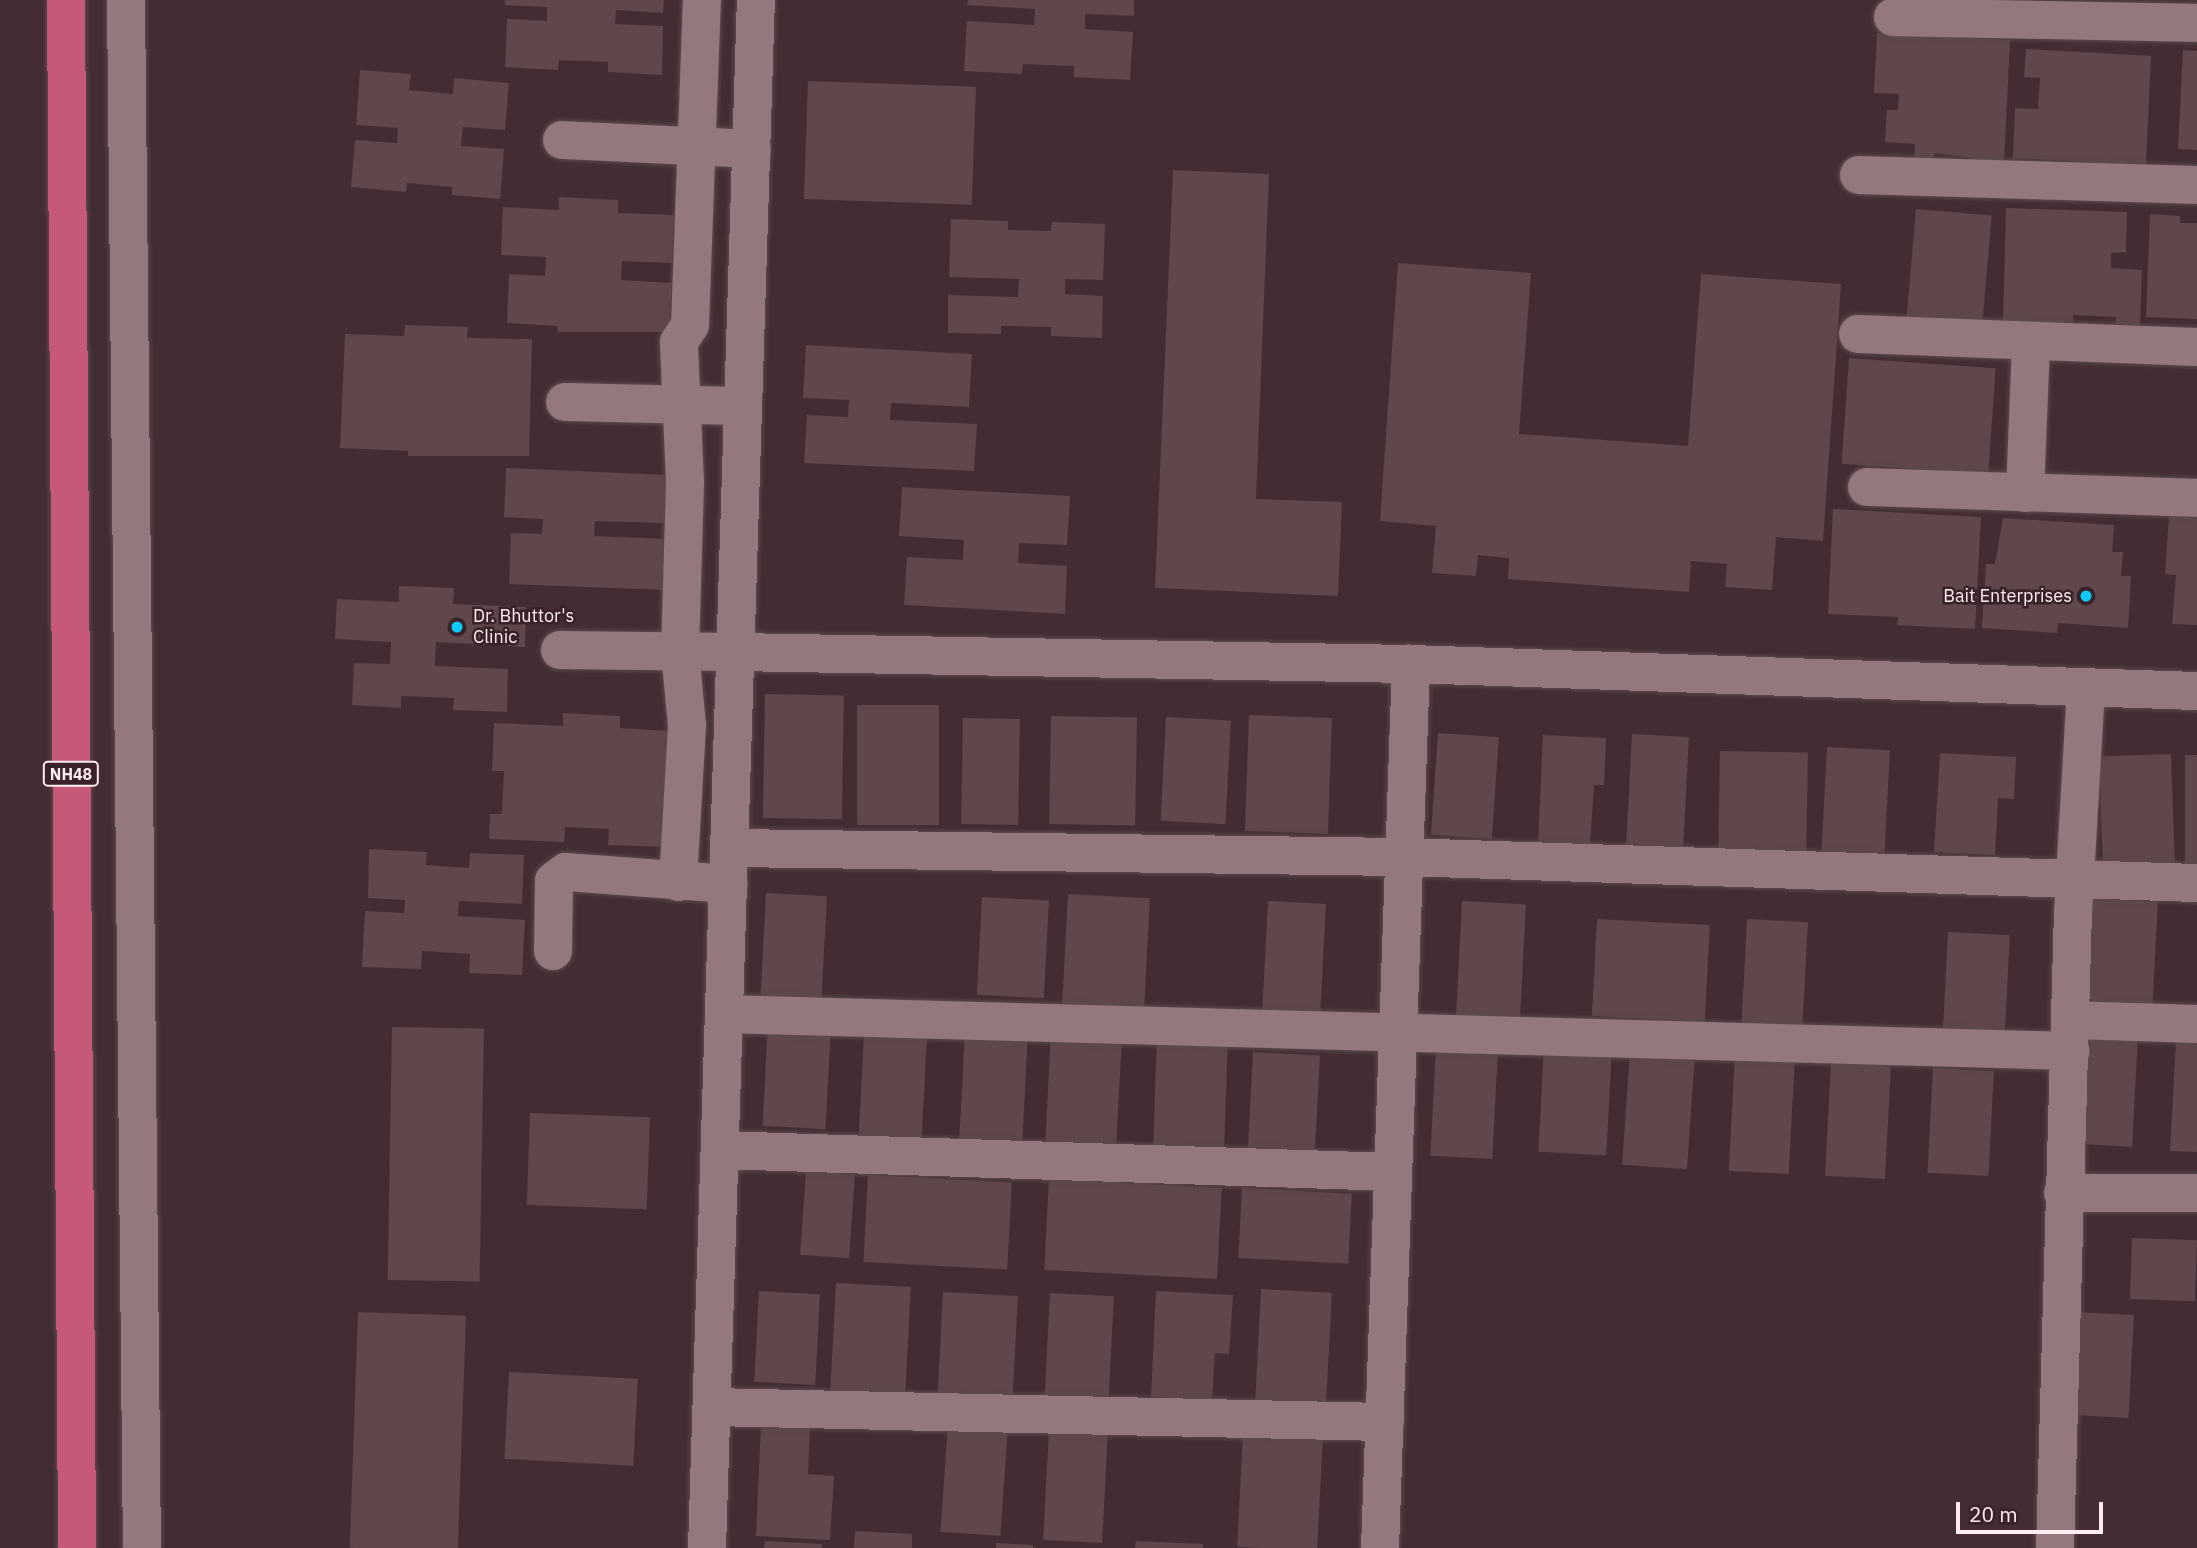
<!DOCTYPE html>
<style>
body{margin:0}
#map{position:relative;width:2197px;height:1548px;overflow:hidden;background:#442d32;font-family:"IBM Plex Sans",sans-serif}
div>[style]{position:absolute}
.building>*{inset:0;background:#5f474b;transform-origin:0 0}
.roads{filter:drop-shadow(0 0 2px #5c494d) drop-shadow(0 0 2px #5c494d)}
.minor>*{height:38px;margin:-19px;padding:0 19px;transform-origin:19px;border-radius:19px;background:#93787d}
.tertiary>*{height:38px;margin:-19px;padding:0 19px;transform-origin:19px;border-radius:19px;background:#93787d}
.trunk>*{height:38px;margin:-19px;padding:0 19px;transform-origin:19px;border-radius:19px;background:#c65878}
.dots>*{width:19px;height:19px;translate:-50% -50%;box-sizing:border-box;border:4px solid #392328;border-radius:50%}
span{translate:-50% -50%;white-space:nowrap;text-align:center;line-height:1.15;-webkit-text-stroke:5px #392328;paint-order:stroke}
.shield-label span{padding:2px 5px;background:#392328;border:2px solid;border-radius:5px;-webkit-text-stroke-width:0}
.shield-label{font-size:16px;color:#fdedf0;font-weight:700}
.poi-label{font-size:18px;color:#fdedf0}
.right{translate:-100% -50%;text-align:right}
.left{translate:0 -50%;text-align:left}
.scale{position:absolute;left:1956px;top:1502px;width:147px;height:32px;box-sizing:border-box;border:4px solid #fdedf0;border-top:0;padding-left:9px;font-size:21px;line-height:24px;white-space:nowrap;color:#fdedf0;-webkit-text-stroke:5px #392328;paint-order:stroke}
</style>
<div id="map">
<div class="building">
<i style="clip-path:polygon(505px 0,664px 0,663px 13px,616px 10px,615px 24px,663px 26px,662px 75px,608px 72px,608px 62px,559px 60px,558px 70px,505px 67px,507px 19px,547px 21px,547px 7px,505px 5px)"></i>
<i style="clip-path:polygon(968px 0,1134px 0,1134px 16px,1085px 14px,1085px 29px,1133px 32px,1130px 80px,1074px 77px,1074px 66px,1023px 64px,1022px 74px,964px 71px,967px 21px,1034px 25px,1035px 9px,967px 5px)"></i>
<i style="clip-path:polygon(1877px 33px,2010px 40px,2004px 162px,1934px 153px,1933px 165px,1914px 164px,1915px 144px,1885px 142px,1887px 110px,1898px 110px,1899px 94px,1874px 93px)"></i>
<i style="clip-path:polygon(2026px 49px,2151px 56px,2146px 165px,2013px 158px,2015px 108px,2038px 109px,2040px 78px,2024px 77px)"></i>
<i style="clip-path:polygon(2183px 50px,2197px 51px,2197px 150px,2178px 149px)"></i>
<i style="clip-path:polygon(360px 70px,411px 74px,409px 90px,453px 94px,454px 78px,509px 83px,505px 130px,463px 127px,461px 146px,504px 149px,500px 199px,452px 195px,452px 187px,407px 183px,406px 192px,351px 187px,355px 140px,397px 143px,398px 128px,356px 125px)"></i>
<i style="left:808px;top:81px;width:168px;height:118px;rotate:2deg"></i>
<i style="clip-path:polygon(1173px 170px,1269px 174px,1256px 499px,1342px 502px,1338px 596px,1155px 588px)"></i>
<i style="clip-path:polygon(559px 197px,618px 200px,618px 213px,674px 215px,672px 263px,622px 261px,621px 280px,672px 283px,669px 332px,558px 332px,557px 326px,507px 323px,509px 274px,545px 276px,546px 257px,501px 255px,503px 207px,559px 210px)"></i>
<i style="clip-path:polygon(2006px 208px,2127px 212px,2126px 252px,2111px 253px,2111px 268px,2142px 270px,2140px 325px,2116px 324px,2116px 317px,2073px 315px,2073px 323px,2003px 321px)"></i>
<i style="left:1916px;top:209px;width:76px;height:110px;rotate:5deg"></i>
<i style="clip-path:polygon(2150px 214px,2180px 216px,2180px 223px,2197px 223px,2197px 319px,2146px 317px)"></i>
<i style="clip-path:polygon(951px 219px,1008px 221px,1008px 230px,1051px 231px,1052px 222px,1105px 224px,1103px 280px,1065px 279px,1065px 294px,1103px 296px,1102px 338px,1051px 336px,1051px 327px,1001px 326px,1001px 334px,948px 333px,948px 295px,1018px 297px,1019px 279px,949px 277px)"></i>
<i style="clip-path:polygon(1398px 263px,1531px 273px,1519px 434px,1688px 446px,1701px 274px,1841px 284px,1823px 541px,1776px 537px,1772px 590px,1725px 587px,1727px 564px,1691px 561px,1689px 592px,1508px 579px,1509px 558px,1478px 555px,1476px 576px,1432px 573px,1436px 526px,1380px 521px)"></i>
<i style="clip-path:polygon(405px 325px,468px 327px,467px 338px,532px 339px,529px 456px,408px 456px,408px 451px,340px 448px,345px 334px,404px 336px)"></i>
<i style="clip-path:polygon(806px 345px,972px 354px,969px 407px,891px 403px,890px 420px,977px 424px,974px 471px,804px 463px,807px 415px,848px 417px,849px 400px,803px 398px)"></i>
<i style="left:1849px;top:358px;width:147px;height:106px;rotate:4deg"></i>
<i style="clip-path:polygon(506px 468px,667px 475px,665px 523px,595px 521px,594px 536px,668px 539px,666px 590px,509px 584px,511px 533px,542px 534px,543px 519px,504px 517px)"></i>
<i style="clip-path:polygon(902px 487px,1070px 496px,1067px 545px,1019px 543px,1018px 563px,1067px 566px,1065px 614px,904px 605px,907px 557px,963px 560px,964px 540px,899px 536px)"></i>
<i style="clip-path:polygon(1833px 509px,1981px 517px,1975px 629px,1897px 625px,1898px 617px,1828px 614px)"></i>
<i style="clip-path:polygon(2169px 516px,2197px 518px,2197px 625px,2172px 624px,2176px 575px,2165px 574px)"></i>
<i style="clip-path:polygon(2003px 518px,2114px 525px,2112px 552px,2123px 552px,2121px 576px,2131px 576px,2128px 628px,2058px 623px,2057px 633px,1982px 628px,1986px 564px,1995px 564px)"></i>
<i style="clip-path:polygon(399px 586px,454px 588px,453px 604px,526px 607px,525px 647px,436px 642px,435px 666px,508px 669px,507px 712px,453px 710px,454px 698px,401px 696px,401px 708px,352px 705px,354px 663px,390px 664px,391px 642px,335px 639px,337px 599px,399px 602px)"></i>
<i style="left:765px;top:694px;width:79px;height:124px;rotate:1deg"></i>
<i style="left:857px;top:705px;width:82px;height:120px"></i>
<i style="clip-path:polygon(563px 713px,620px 716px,620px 728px,669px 731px,664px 847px,608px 845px,609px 829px,565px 827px,564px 842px,489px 839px,490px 814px,502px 814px,504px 771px,492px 771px,494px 723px,563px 726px)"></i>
<i style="left:1249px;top:715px;width:83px;height:116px;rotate:2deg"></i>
<i style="left:1051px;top:716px;width:86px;height:108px;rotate:1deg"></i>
<i style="left:1166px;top:717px;width:65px;height:104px;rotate:3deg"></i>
<i style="left:963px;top:718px;width:57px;height:106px;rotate:1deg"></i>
<i style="left:1438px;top:733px;width:61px;height:102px;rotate:4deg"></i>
<i style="left:1632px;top:734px;width:57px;height:113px;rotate:3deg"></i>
<i style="clip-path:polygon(1543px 735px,1606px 738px,1604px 785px,1594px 785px,1590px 845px,1538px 843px)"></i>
<i style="left:1827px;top:747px;width:63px;height:107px;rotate:3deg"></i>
<i style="left:1720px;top:751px;width:88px;height:100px;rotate:1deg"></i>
<i style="clip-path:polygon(1940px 753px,2016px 757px,2014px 799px,1998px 798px,1995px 855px,1934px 852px)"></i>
<i style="left:2171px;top:754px;width:113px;height:72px;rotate:88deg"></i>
<i style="left:2185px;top:755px;width:12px;height:117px"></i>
<i style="clip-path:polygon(369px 849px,427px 852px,426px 865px,469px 868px,470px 853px,524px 855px,522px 904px,459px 901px,458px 916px,525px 920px,522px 975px,469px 973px,470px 954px,422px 951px,421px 969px,362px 967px,365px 911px,404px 913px,405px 900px,368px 898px)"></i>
<i style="left:766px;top:893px;width:61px;height:107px;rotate:3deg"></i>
<i style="left:1068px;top:894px;width:82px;height:114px;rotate:3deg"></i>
<i style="left:982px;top:897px;width:67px;height:98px;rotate:3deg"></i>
<i style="left:2086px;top:898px;width:72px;height:102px;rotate:3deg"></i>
<i style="left:1268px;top:901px;width:58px;height:109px;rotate:3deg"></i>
<i style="left:1462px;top:901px;width:64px;height:117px;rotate:3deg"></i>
<i style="left:1597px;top:919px;width:113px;height:97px;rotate:3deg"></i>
<i style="left:1747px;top:919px;width:61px;height:110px;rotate:3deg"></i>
<i style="left:1948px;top:932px;width:62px;height:97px;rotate:3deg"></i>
<i style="left:768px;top:1023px;width:63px;height:103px;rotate:3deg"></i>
<i style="left:392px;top:1027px;width:92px;height:253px;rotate:1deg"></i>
<i style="left:965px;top:1031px;width:63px;height:111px;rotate:3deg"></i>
<i style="left:1051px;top:1033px;width:71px;height:112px;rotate:3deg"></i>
<i style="left:2081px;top:1033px;width:57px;height:111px;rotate:3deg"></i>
<i style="left:864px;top:1035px;width:63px;height:106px;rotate:3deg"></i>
<i style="left:1157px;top:1036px;width:71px;height:121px;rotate:2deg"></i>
<i style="clip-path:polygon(2176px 1042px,2197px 1043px,2197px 1152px,2170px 1151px)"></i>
<i style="left:1544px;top:1044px;width:68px;height:108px;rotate:3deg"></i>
<i style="left:1436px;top:1048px;width:62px;height:108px;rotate:3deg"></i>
<i style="left:1253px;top:1052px;width:67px;height:103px;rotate:3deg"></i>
<i style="left:1630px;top:1052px;width:65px;height:113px;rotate:4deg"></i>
<i style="left:1735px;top:1053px;width:60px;height:118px;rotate:3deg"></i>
<i style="left:1831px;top:1062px;width:60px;height:114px;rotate:3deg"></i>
<i style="left:1933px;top:1068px;width:61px;height:105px;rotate:3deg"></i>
<i style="left:530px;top:1113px;width:120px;height:92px;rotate:2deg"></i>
<i style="left:806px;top:1171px;width:49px;height:84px;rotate:4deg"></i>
<i style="left:868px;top:1175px;width:144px;height:87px;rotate:3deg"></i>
<i style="left:1049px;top:1179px;width:173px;height:91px;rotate:3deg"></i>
<i style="left:1242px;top:1188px;width:110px;height:70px;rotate:3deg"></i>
<i style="left:2132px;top:1238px;width:65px;height:61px;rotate:2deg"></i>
<i style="left:836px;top:1283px;width:75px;height:114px;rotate:3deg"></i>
<i style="left:1261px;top:1289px;width:71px;height:111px;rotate:3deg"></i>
<i style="left:759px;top:1291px;width:61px;height:91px;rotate:3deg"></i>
<i style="clip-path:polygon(1156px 1291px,1233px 1295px,1229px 1354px,1215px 1353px,1212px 1400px,1151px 1397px)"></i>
<i style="left:943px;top:1292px;width:75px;height:104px;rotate:3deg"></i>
<i style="left:1050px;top:1293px;width:64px;height:107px;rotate:3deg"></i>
<i style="left:358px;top:1312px;width:108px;height:236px;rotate:2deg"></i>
<i style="left:2075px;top:1312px;width:59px;height:103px;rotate:3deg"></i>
<i style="left:509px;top:1372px;width:129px;height:87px;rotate:3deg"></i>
<i style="clip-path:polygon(761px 1424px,810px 1426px,808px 1474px,834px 1476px,830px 1540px,756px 1536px)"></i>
<i style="left:948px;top:1424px;width:60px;height:108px;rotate:4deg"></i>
<i style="left:1049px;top:1429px;width:59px;height:111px;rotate:3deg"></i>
<i style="left:1243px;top:1434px;width:80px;height:113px;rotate:3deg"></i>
<i style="clip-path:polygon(855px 1531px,912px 1534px,912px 1548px,854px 1548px)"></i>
<i style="clip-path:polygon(765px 1541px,822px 1544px,822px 1548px,764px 1548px)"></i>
<i style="clip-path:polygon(1136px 1541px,1203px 1544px,1203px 1548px,1135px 1548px)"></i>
<i style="clip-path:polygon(996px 1543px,1033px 1545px,1033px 1548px,996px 1548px)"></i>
</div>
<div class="roads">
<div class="minor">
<i style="left:1893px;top:17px;width:304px;rotate:1.1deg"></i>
<i style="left:562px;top:140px;width:190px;rotate:2.7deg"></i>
<i style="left:1859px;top:175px;width:338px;rotate:1.7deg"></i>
<i style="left:1858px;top:334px;width:339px;rotate:2.2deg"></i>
<i style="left:565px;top:402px;width:178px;rotate:1.3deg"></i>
<i style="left:1867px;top:487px;width:330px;rotate:1.9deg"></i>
<i style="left:2025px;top:493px;width:152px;rotate:-87.7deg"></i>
<i style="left:560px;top:650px;width:175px;rotate:0.7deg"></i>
<i style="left:731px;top:848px;width:673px;rotate:0.77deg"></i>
<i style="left:1404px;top:857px;width:793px;rotate:1.88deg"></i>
<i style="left:678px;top:882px;width:157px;rotate:-86.7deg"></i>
<i style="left:687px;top:725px;width:73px;rotate:-95.5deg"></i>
<i style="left:680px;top:652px;width:170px;rotate:-88.3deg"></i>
<i style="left:685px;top:482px;width:140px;rotate:-92.5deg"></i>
<i style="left:679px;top:342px;width:20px;rotate:-57deg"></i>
<i style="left:690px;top:325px;width:325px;rotate:-87.9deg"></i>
<i style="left:553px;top:951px;width:70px;rotate:-89.2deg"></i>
<i style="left:554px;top:881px;width:15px;rotate:-37deg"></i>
<i style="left:566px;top:872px;width:163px;rotate:4.2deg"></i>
<i style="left:724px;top:1014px;width:1347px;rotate:1.57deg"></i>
<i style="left:2071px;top:1020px;width:126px;rotate:1.8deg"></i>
<i style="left:720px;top:1150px;width:673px;rotate:1.87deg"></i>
<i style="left:2063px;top:1193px;width:134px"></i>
<i style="left:712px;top:1407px;width:673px;rotate:1.28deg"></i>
<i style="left:1380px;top:1548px;width:885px;rotate:-87.99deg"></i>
<i style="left:2055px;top:1548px;width:635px;rotate:-88.38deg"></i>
<i style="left:2073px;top:913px;width:226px;rotate:-86.7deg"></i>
</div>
<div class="tertiary">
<i style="left:126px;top:0;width:1548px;rotate:89.41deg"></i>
<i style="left:735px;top:652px;width:676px;rotate:1.02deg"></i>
<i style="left:1411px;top:664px;width:786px;rotate:1.97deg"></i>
<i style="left:707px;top:1548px;width:1549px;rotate:-88.19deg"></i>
</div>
<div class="trunk">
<i style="left:66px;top:0;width:1548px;rotate:89.59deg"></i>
</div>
</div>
<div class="dots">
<i style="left:2086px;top:596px;background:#0ecafa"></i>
<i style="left:457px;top:627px;background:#0ecafa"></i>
</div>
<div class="shield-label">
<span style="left:71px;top:774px">NH48</span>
</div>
<div class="poi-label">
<span class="right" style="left:2072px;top:596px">Bait Enterprises</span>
<span class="left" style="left:473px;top:627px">Dr. Bhuttor's<br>Clinic</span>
</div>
<div class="scale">20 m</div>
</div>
